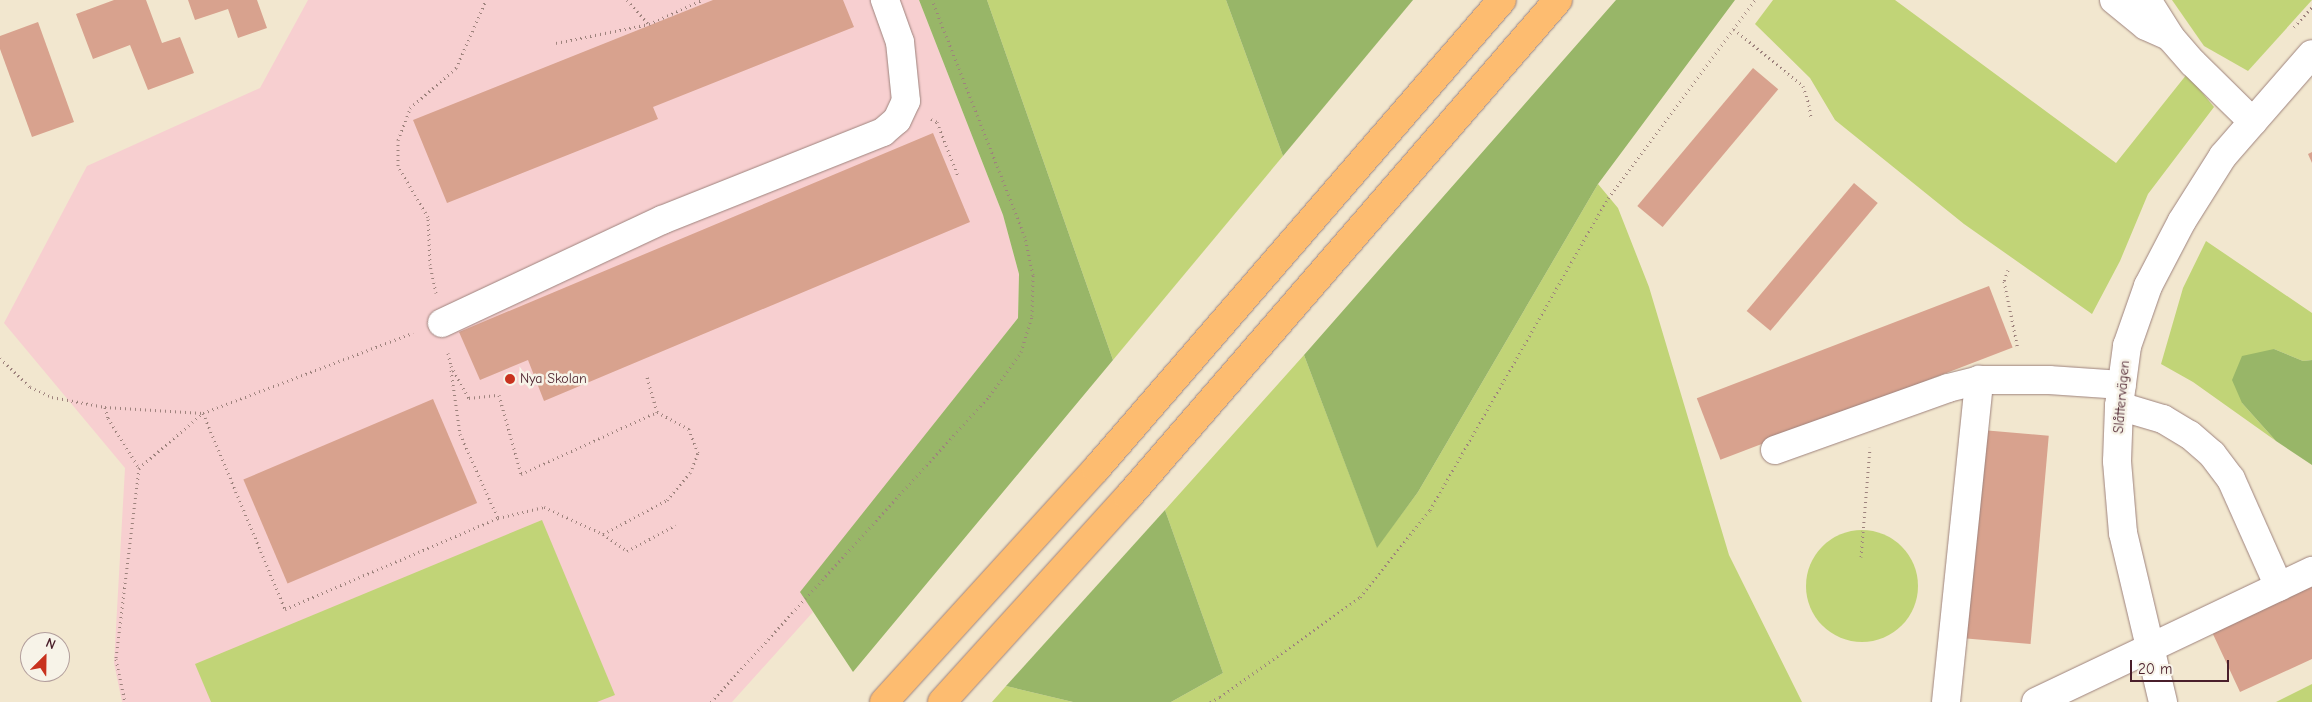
<!DOCTYPE html>
<meta charset="utf-8">
<style>
body{margin:0}
#map{position:relative;width:2312px;height:702px;overflow:hidden;background:#f2e7cf;font-family:"Comic Neue",sans-serif}
div>[style]{position:absolute}
.built>*{inset:0;background:#f7cfd0}
.green>*{inset:0;background:#c1d477}
.round{border-radius:50%}
.forest>*{inset:0;background:#98b668}
.building>*{inset:0;background:#d8a28e;transform-origin:0 0}
.path>*{height:3px;margin-top:-1.5px;transform-origin:0;background:repeating-linear-gradient(90deg,#9e837d 0 1px,transparent 0 5px)}
.roads{filter:drop-shadow(0 0 1px #9e837d) drop-shadow(0 0 1px #9e837d)}
.minor>*{height:28px;margin:-14px;padding:0 14px;transform-origin:14px;border-radius:14px;background:#fff}
.highway>*{height:28px;margin:-14px;padding:0 14px;transform-origin:14px;border-radius:14px;background:#fdbc70}
.dots>*{width:14px;height:14px;translate:-50% -50%;box-sizing:border-box;border:2px solid #f7f3e8;border-radius:50%}
span{translate:-50% -50%;white-space:nowrap;text-align:center;line-height:1.15;-webkit-text-stroke:5px #f7f3e8;paint-order:stroke}
.poi-label{font-size:14px;color:#4a1f2b}
.left{translate:0 -50%;text-align:left}
.street-label{font-size:14px;color:#4a1f2b}
.north{position:absolute;left:20px;top:632px;width:50px;height:50px;box-sizing:border-box;background:#f7f3e8;border:1px solid #b29e9c;border-radius:50%;rotate:23deg;font-size:14px;font-weight:700;line-height:20px;text-align:center;color:#4a1f2b}
.north::after{content:'';display:block;margin:auto;width:18px;height:22px;background:#c8321e;clip-path:polygon(50% 0,100% 100%,50% 72%,0 100%)}
.scale{position:absolute;left:2130px;top:660px;width:99px;height:22px;box-sizing:border-box;border:2px solid #4a1f2b;border-top:0;padding-left:6px;font-size:15px;line-height:18px;white-space:nowrap;color:#4a1f2b;-webkit-text-stroke:4px #f7f3e8;paint-order:stroke}
</style>
<div id="map">
<div class="built">
<i style="clip-path:polygon(308px 0,919px 0,1003px 215px,1019px 274px,1018px 318px,801px 592px,813px 612px,732px 702px,122px 702px,114px 663px,125px 468px,4px 323px,87px 166px,260px 88px)"></i>
</div>
<div class="green">
<i style="clip-path:polygon(987px 0,1226px 0,1283px 156px,1113px 360px)"></i>
<i style="clip-path:polygon(1773px 0,1895px 0,2116px 163px,2187px 74px,2214px 107px,2148px 194px,2120px 261px,2092px 314px,1964px 224px,1835px 120px,1810px 78px,1755px 24px)"></i>
<i style="clip-path:polygon(2172px 0,2312px 0,2248px 71px,2204px 46px)"></i>
<i style="clip-path:polygon(1598px 184px,1618px 208px,1649px 287px,1729px 555px,1802px 702px,1171px 702px,1223px 673px,1165px 510px,1304px 355px,1377px 547px,1418px 492px)"></i>
<i style="clip-path:polygon(2206px 241px,2312px 313px,2312px 360px,2303px 361px,2274px 349px,2242px 403px,2276px 441px,2193px 382px,2161px 364px,2183px 288px)"></i>
<i style="clip-path:polygon(542px 520px,615px 695px,597px 702px,211px 702px,195px 664px)"></i>
<i class="round" style="left:1806px;top:530px;width:112px;height:112px"></i>
<i style="clip-path:polygon(2312px 684px,2312px 702px,2276px 702px)"></i>
<i style="clip-path:polygon(1006px 686px,1073px 702px,992px 702px)"></i>
</div>
<div class="forest">
<i style="clip-path:polygon(919px 0,987px 0,1113px 360px,853px 672px,800px 592px,1018px 318px,1019px 274px,1003px 215px)"></i>
<i style="clip-path:polygon(1226px 0,1413px 0,1283px 156px)"></i>
<i style="clip-path:polygon(1616px 0,1735px 0,1598px 184px,1418px 492px,1377px 548px,1304px 355px)"></i>
<i style="clip-path:polygon(2274px 349px,2303px 361px,2312px 360px,2312px 465px,2276px 441px,2242px 403px,2232px 380px,2242px 356px)"></i>
<i style="clip-path:polygon(1165px 510px,1223px 673px,1171px 702px,1073px 702px,1006px 686px)"></i>
</div>
<div class="building">
<i style="clip-path:polygon(114px 0,146px 0,162px 43px,180px 37px,194px 73px,148px 90px,130px 45px,93px 59px,76px 14px)"></i>
<i style="clip-path:polygon(188px 0,257px 0,267px 28px,238px 38px,228px 9px,195px 20px)"></i>
<i style="clip-path:polygon(713px 0,843px 0,854px 27px,653px 107px,658px 119px,447px 203px,413px 120px)"></i>
<i style="clip-path:polygon(38px 22px,74px 122px,32px 137px,0 49px,0 36px)"></i>
<i style="left:1753px;top:68px;width:33px;height:180px;rotate:40deg"></i>
<i style="clip-path:polygon(933px 133px,970px 222px,544px 401px,528px 360px,480px 380px,459px 332px)"></i>
<i style="clip-path:polygon(2312px 152px,2312px 163px,2308px 154px)"></i>
<i style="left:1854px;top:183px;width:31px;height:167px;rotate:40deg"></i>
<i style="left:1989px;top:286px;width:66px;height:313px;rotate:69deg"></i>
<i style="left:433px;top:399px;width:113px;height:206px;rotate:67deg"></i>
<i style="left:1982px;top:430px;width:67px;height:209px;rotate:5deg"></i>
<i style="clip-path:polygon(2312px 586px,2312px 659px,2240px 692px,2212px 632px)"></i>
</div>
<div class="path">
<i style="left:627px;top:0;width:31px;rotate:48deg"></i>
<i style="left:2294px;top:27px;width:27px;rotate:-48deg"></i>
<i style="left:1734px;top:29px;width:89px;rotate:39.6deg"></i>
<i style="left:1803px;top:86px;width:20px;rotate:72deg"></i>
<i style="left:1809px;top:105px;width:13px;rotate:81deg"></i>
<i style="left:556px;top:43px;width:95px;rotate:-11.5deg"></i>
<i style="left:649px;top:24px;width:58px;rotate:-24.4deg"></i>
<i style="left:931px;top:119px;width:7px;rotate:27deg"></i>
<i style="left:937px;top:122px;width:58px;rotate:68.7deg"></i>
<i style="left:2008px;top:270px;width:12px;rotate:110deg"></i>
<i style="left:2004px;top:281px;width:69px;rotate:78.4deg"></i>
<i style="left:436px;top:293px;width:29px;rotate:-102deg"></i>
<i style="left:430px;top:265px;width:48px;rotate:-92.4deg"></i>
<i style="left:428px;top:217px;width:59px;rotate:-120.5deg"></i>
<i style="left:398px;top:166px;width:26px;rotate:-90deg"></i>
<i style="left:398px;top:140px;width:34px;rotate:-69deg"></i>
<i style="left:410px;top:108px;width:61px;rotate:-41deg"></i>
<i style="left:456px;top:68px;width:74px;rotate:-66.2deg"></i>
<i style="left:448px;top:353px;width:13px;rotate:77deg"></i>
<i style="left:451px;top:366px;width:37px;rotate:61deg"></i>
<i style="left:469px;top:398px;width:30px;rotate:-6deg"></i>
<i style="left:499px;top:395px;width:82px;rotate:74.4deg"></i>
<i style="left:521px;top:474px;width:149px;rotate:-24.5deg"></i>
<i style="left:657px;top:412px;width:37px;rotate:-106deg"></i>
<i style="left:0;top:358px;width:42px;rotate:44deg"></i>
<i style="left:30px;top:387px;width:24px;rotate:24deg"></i>
<i style="left:52px;top:397px;width:54px;rotate:10.7deg"></i>
<i style="left:105px;top:407px;width:11px;rotate:75deg"></i>
<i style="left:108px;top:418px;width:59px;rotate:58.2deg"></i>
<i style="left:139px;top:468px;width:192px;rotate:96.9deg"></i>
<i style="left:116px;top:659px;width:44px;rotate:78.2deg"></i>
<i style="left:451px;top:370px;width:65px;rotate:82deg"></i>
<i style="left:460px;top:434px;width:92px;rotate:65.7deg"></i>
<i style="left:105px;top:407px;width:98px;rotate:3.5deg"></i>
<i style="left:203px;top:413px;width:225px;rotate:-20.9deg"></i>
<i style="left:139px;top:468px;width:84px;rotate:-40.7deg"></i>
<i style="left:203px;top:413px;width:212px;rotate:67.3deg"></i>
<i style="left:285px;top:609px;width:232px;rotate:-23.1deg"></i>
<i style="left:498px;top:518px;width:47px;rotate:-13.4deg"></i>
<i style="left:544px;top:507px;width:65px;rotate:24.6deg"></i>
<i style="left:603px;top:534px;width:72px;rotate:-28deg"></i>
<i style="left:667px;top:500px;width:35px;rotate:-50deg"></i>
<i style="left:690px;top:473px;width:22px;rotate:-68deg"></i>
<i style="left:698px;top:453px;width:26px;rotate:-111deg"></i>
<i style="left:689px;top:429px;width:36px;rotate:-152deg"></i>
<i style="left:603px;top:534px;width:29px;rotate:35deg"></i>
<i style="left:627px;top:551px;width:55px;rotate:-28deg"></i>
<i style="left:1861px;top:557px;width:110px;rotate:-85.3deg"></i>
<i style="left:711px;top:702px;width:413px;rotate:-47.7deg"></i>
<i style="left:989px;top:396px;width:54px;rotate:-54deg"></i>
<i style="left:1021px;top:352px;width:38px;rotate:-73deg"></i>
<i style="left:1032px;top:316px;width:41px;rotate:-88.6deg"></i>
<i style="left:1033px;top:275px;width:39px;rotate:-102deg"></i>
<i style="left:1025px;top:237px;width:255px;rotate:-111.4deg"></i>
<i style="left:1210px;top:702px;width:11px;rotate:-27deg"></i>
<i style="left:1220px;top:697px;width:172px;rotate:-35.5deg"></i>
<i style="left:1360px;top:597px;width:112px;rotate:-51.2deg"></i>
<i style="left:1430px;top:510px;width:359px;rotate:-60.3deg"></i>
<i style="left:1608px;top:198px;width:247px;rotate:-53.4deg"></i>
</div>
<div class="roads">
<div class="minor">
<i style="left:2114px;top:0;width:41px;rotate:39.1deg"></i>
<i style="left:2146px;top:26px;width:24px;rotate:24deg"></i>
<i style="left:2147px;top:0;width:45px;rotate:57.7deg"></i>
<i style="left:2171px;top:38px;width:33px;rotate:49deg"></i>
<i style="left:2193px;top:63px;width:84px;rotate:44.5deg"></i>
<i style="left:442px;top:323px;width:243px;rotate:-25.1deg"></i>
<i style="left:662px;top:220px;width:238px;rotate:-21.7deg"></i>
<i style="left:883px;top:132px;width:18px;rotate:-41deg"></i>
<i style="left:897px;top:120px;width:21px;rotate:-65deg"></i>
<i style="left:906px;top:101px;width:59px;rotate:-95.8deg"></i>
<i style="left:900px;top:42px;width:45px;rotate:-109.7deg"></i>
<i style="left:2119px;top:406px;width:46px;rotate:16.5deg"></i>
<i style="left:2163px;top:419px;width:31px;rotate:31deg"></i>
<i style="left:2190px;top:435px;width:29px;rotate:41deg"></i>
<i style="left:2212px;top:454px;width:31px;rotate:53deg"></i>
<i style="left:2231px;top:479px;width:118px;rotate:66deg"></i>
<i style="left:1775px;top:450px;width:184px;rotate:-19.7deg"></i>
<i style="left:1948px;top:388px;width:32px;rotate:-14deg"></i>
<i style="left:1979px;top:380px;width:70px"></i>
<i style="left:2049px;top:380px;width:73px;rotate:3.9deg"></i>
<i style="left:1946px;top:702px;width:324px;rotate:-84.1deg"></i>
<i style="left:2036px;top:702px;width:306px;rotate:-25.4deg"></i>
<i style="left:2163px;top:702px;width:174px;rotate:-103.3deg"></i>
<i style="left:2123px;top:533px;width:72px;rotate:-94.8deg"></i>
<i style="left:2117px;top:461px;width:55px;rotate:-87.9deg"></i>
<i style="left:2119px;top:406px;width:61px;rotate:-82.4deg"></i>
<i style="left:2127px;top:346px;width:64px;rotate:-70.7deg"></i>
<i style="left:2148px;top:286px;width:73px;rotate:-62.4deg"></i>
<i style="left:2182px;top:221px;width:77px;rotate:-57.8deg"></i>
<i style="left:2223px;top:156px;width:135px;rotate:-48.9deg"></i>
</div>
<div class="highway">
<i style="left:884px;top:702px;width:315px;rotate:-47.7deg"></i>
<i style="left:1096px;top:469px;width:620px;rotate:-49.12deg"></i>
<i style="left:942px;top:702px;width:277px;rotate:-47.8deg"></i>
<i style="left:1128px;top:497px;width:657px;rotate:-49.13deg"></i>
</div>
</div>
<div class="dots">
<i style="left:510px;top:379px;background:#c8321e"></i>
</div>
<div class="poi-label">
<span class="left" style="left:520px;top:379px">Nya Skolan</span>
</div>
<div class="street-label">
<span style="left:2122px;top:397px;rotate:-85deg">Slåttervägen</span>
</div>
<div class="north">N</div>
<div class="scale">20 m</div>
</div>
